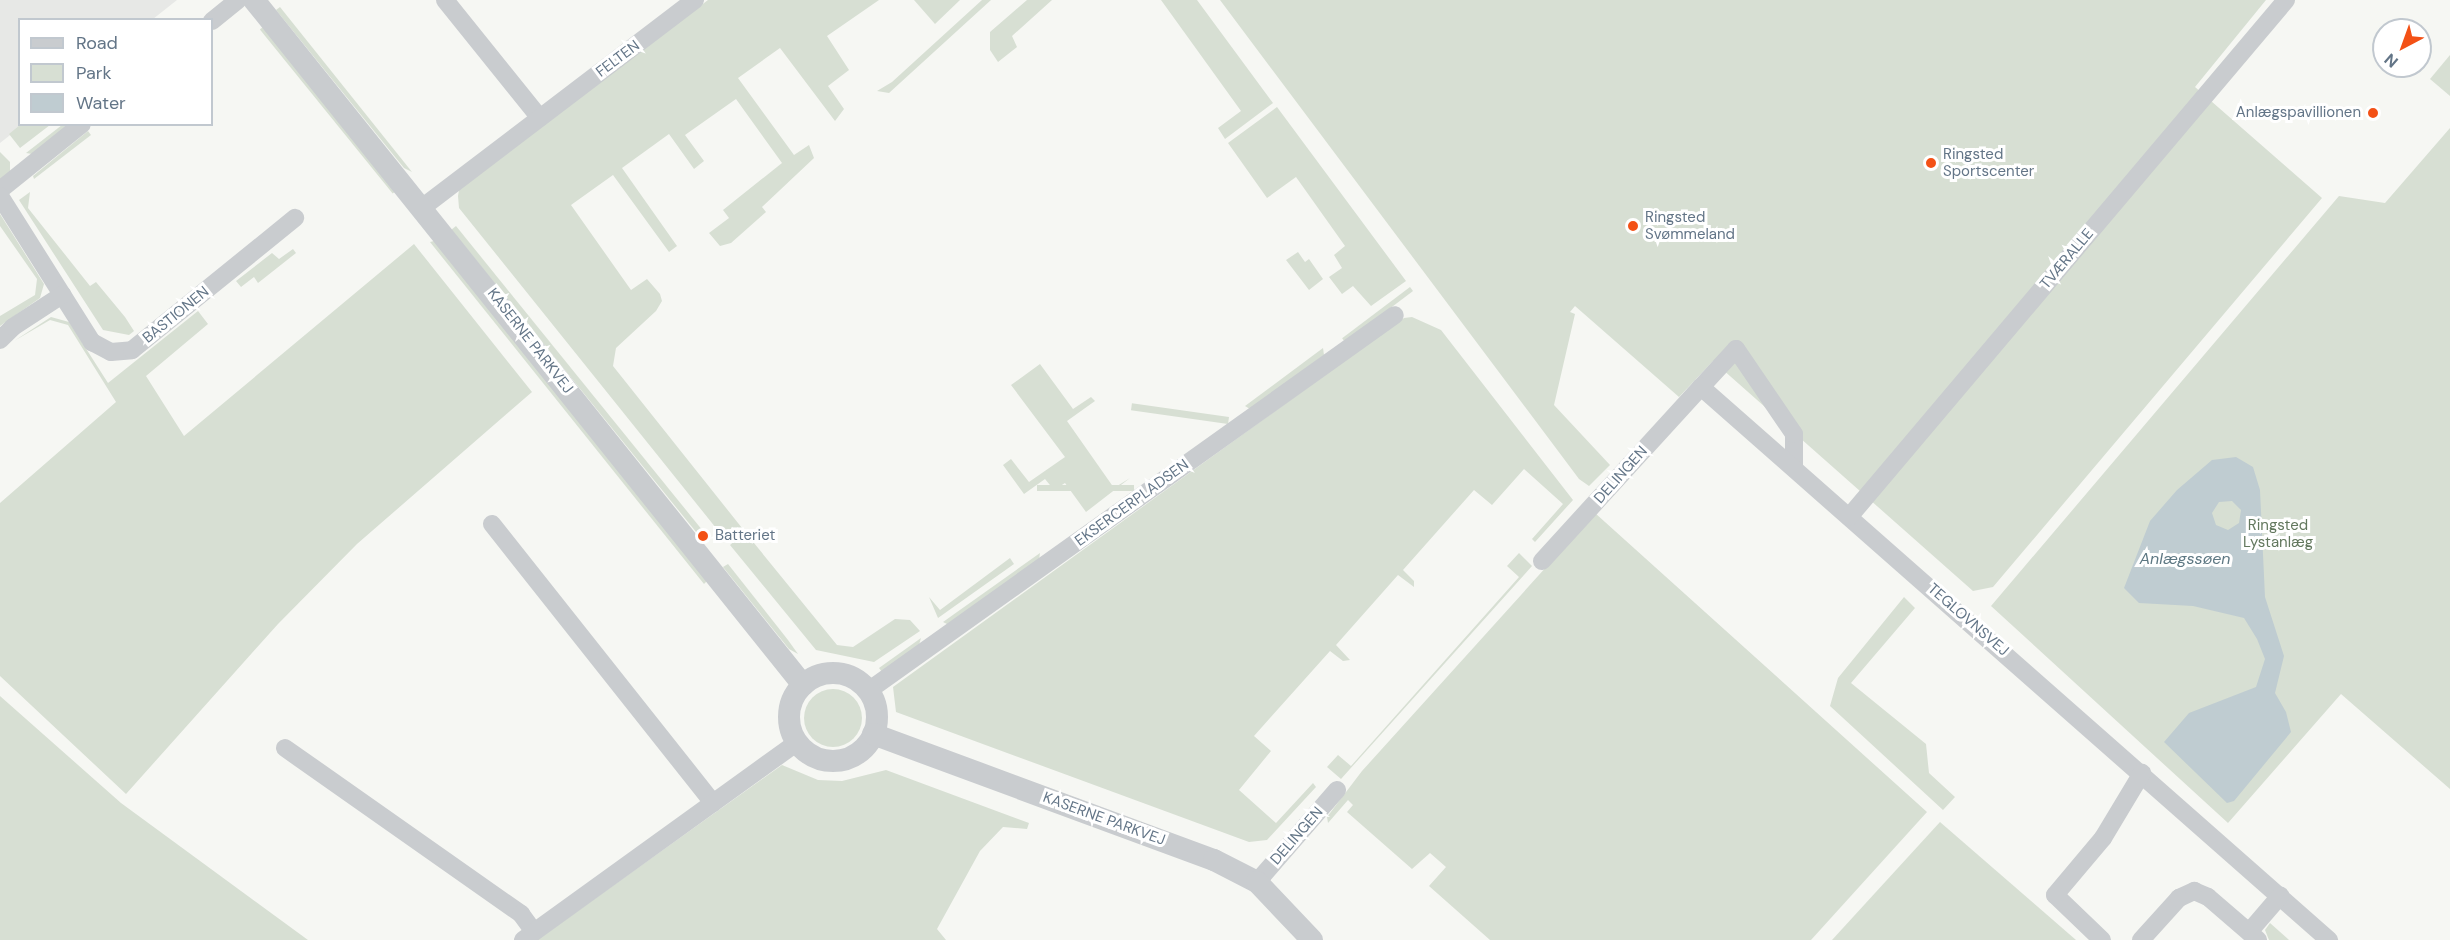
<!DOCTYPE html>
<meta charset="utf-8">
<style>
body{margin:0}
#map{position:relative;width:2450px;height:940px;overflow:hidden;background:#f6f7f3;font-family:"DM Sans",sans-serif}
div>[style]{position:absolute}
.built>*{inset:0;background:#e7e8e6}
.green>*{inset:0;background:#d7dfd3;transform-origin:0 0}
.round{border-radius:50%}
.water>*{inset:0;background:#bfccd1}
.minor>*{height:18px;margin:-9px;padding:0 9px;transform-origin:9px;border-radius:9px;background:#c9cccf}
.tertiary>*{height:22px;margin:-11px;padding:0 11px;transform-origin:11px;border-radius:11px;background:#c9cccf}
.tertiary>.ring{margin:-11px;padding:0;box-sizing:content-box;background:none;border:22px solid #c9cccf;border-radius:50%}
.dots>*{width:16px;height:16px;translate:-50% -50%;box-sizing:border-box;border:3px solid #fff;border-radius:50%}
span{translate:-50% -50%;white-space:nowrap;text-align:center;line-height:1.15;-webkit-text-stroke:6px #fff;paint-order:stroke}
.street-label{font-size:15px;color:#637587}
.poi-label{font-size:15px;color:#637587}
.right{translate:-100% -50%;text-align:right}
.left{translate:0 -50%;text-align:left}
.park-label{font-size:15px;color:#63785e}
.water-label{font-size:16px;color:#5e7883;font-style:italic}
.legend{position:absolute;left:18px;top:18px;width:195px;height:108px;box-sizing:border-box;background:#fff;border:2px solid #c1c8cf;margin:0;padding:8px 10px;list-style:none;font-size:18px;color:#637587}
.legend li{display:flex;align-items:center;gap:12px;height:30px}
.legend b{width:30px;border:2px solid #c1c8cf}
.north{position:absolute;left:2372px;top:18px;width:60px;height:60px;box-sizing:border-box;background:#fff;border:2px solid #c1c8cf;border-radius:50%;rotate:221deg;font-size:16px;font-weight:700;line-height:24px;text-align:center;color:#637587}
.north::after{content:'';display:block;margin:auto;width:21px;height:27px;background:#f35116;clip-path:polygon(50% 0,100% 100%,50% 72%,0 100%)}
</style>
<div id="map">
<div class="built">
<i style="clip-path:polygon(0 0,177px 0,153px 19px,20px 20px,20px 124px,23px 125px,0 143px)"></i>
</div>
<div class="green">
<i style="clip-path:polygon(708px 0,879px 0,827px 36px,849px 70px,828px 86px,844px 109px,835px 121px,780px 48px,738px 78px,794px 155px,809px 145px,814px 158px,762px 207px,766px 212px,731px 243px,720px 246px,709px 233px,729px 218px,723px 210px,782px 163px,736px 99px,685px 135px,704px 161px,694px 169px,669px 134px,622px 168px,677px 246px,669px 252px,613px 175px,571px 205px,631px 290px,647px 279px,660px 294px,662px 301px,656px 311px,616px 348px,613px 366px,742px 528px,730px 538px,723px 531px,720px 533px,459px 208px,458px 196px,459px 190px)"></i>
<i style="clip-path:polygon(914px 0,960px 0,935px 24px)"></i>
<i style="clip-path:polygon(982px 0,991px 0,889px 93px,877px 91px,892px 82px)"></i>
<i style="clip-path:polygon(1027px 0,1052px 0,1012px 36px,1017px 47px,998px 62px,990px 50px,990px 32px)"></i>
<i style="clip-path:polygon(1161px 0,1197px 0,1273px 103px,1225px 139px,1218px 128px,1241px 111px)"></i>
<i style="clip-path:polygon(1220px 0,2266px 0,2195px 87px,2322px 198px,1993px 587px,1973px 591px,1713px 361px,1679px 397px,1575px 306px,1570px 312px,1575px 314px,1554px 405px,1610px 465px,1589px 486px,1579px 479px)"></i>
<i style="clip-path:polygon(280px 7px,412px 172px,404px 168px,276px 10px)"></i>
<i style="left:263px;top:27px;width:211px;height:4px;rotate:51deg"></i>
<i style="clip-path:polygon(2450px 55px,2450px 96px,2430px 79px)"></i>
<i style="clip-path:polygon(1277px 107px,1406px 281px,1371px 306px,1353px 286px,1342px 294px,1329px 277px,1342px 268px,1334px 255px,1345px 246px,1296px 177px,1267px 198px,1228px 143px)"></i>
<i style="clip-path:polygon(20px 125px,20px 124px,50px 125px,20px 148px,9px 134px)"></i>
<i style="clip-path:polygon(62px 125px,70px 125px,32px 154px,26px 153px)"></i>
<i style="clip-path:polygon(2450px 128px,2450px 789px,2341px 694px,2228px 823px,1991px 606px,2339px 196px,2385px 203px)"></i>
<i style="clip-path:polygon(88px 131px,91px 135px,34px 179px,33px 176px)"></i>
<i style="clip-path:polygon(0 152px,10px 162px,10px 172px,0 180px)"></i>
<i style="clip-path:polygon(30px 192px,28px 208px,90px 286px,96px 282px,125px 317px,134px 331px,129px 335px,103px 330px,19px 200px)"></i>
<i style="clip-path:polygon(0 214px,44px 284px,40px 298px,0 326px,0 316px,35px 295px,37px 279px,0 226px)"></i>
<i style="left:456px;top:226px;width:397px;height:6px;rotate:51deg"></i>
<i style="clip-path:polygon(434px 241px,708px 580px,704px 584px,430px 242px)"></i>
<i style="clip-path:polygon(414px 244px,532px 392px,357px 544px,278px 624px,126px 794px,0 676px,0 503px,116px 402px,68px 325px,50px 320px,14px 341px,51px 317px,69px 322px,108px 383px,198px 311px,208px 324px,146px 376px,184px 436px)"></i>
<i style="clip-path:polygon(293px 249px,296px 253px,258px 283px,254px 277px,241px 287px,236px 281px,272px 253px,279px 259px)"></i>
<i style="clip-path:polygon(1298px 252px,1305px 262px,1309px 259px,1323px 279px,1309px 290px,1286px 260px)"></i>
<i style="left:1410px;top:287px;width:5px;height:85px;rotate:53deg"></i>
<i style="clip-path:polygon(1412px 317px,1441px 330px,1573px 500px,1535px 542px,1532px 539px,1563px 504px,1524px 469px,1492px 505px,1474px 490px,1403px 570px,1414px 581px,1414px 587px,1398px 575px,1336px 645px,1350px 660px,1343px 661px,1330px 651px,1254px 736px,1271px 751px,1239px 790px,1276px 823px,1313px 783px,1316px 787px,1267px 840px,1249px 842px,896px 712px,893px 687px,1404px 318px)"></i>
<i style="clip-path:polygon(1323px 348px,1324px 355px,1250px 409px,1245px 406px)"></i>
<i style="clip-path:polygon(1040px 364px,1073px 409px,1091px 397px,1095px 401px,1067px 421px,1114px 488px,1130px 478px,1086px 512px,1065px 483px,1054px 490px,1045px 479px,1024px 494px,1003px 465px,1011px 459px,1029px 482px,1065px 457px,1011px 385px)"></i>
<i style="left:1229px;top:417px;width:7px;height:98px;rotate:98deg"></i>
<i style="left:1134px;top:485px;width:6px;height:97px;rotate:90deg"></i>
<i style="clip-path:polygon(1595px 513px,1927px 812px,1811px 940px,1490px 940px,1429px 886px,1446px 867px,1430px 853px,1412px 869px,1347px 812px,1353px 805px,1348px 800px,1328px 823px,1327px 817px,1362px 771px)"></i>
<i style="clip-path:polygon(745px 532px,837px 645px,853px 647px,895px 619px,910px 620px,920px 631px,874px 662px,816px 650px,730px 545px)"></i>
<i style="clip-path:polygon(1040px 553px,1039px 560px,949px 625px,943px 622px)"></i>
<i style="clip-path:polygon(1519px 553px,1532px 566px,1341px 779px,1327px 767px,1338px 755px,1351px 766px,1519px 577px,1507px 566px)"></i>
<i style="clip-path:polygon(1010px 558px,1014px 564px,938px 618px,929px 597px,940px 610px)"></i>
<i style="clip-path:polygon(728px 564px,788px 640px,798px 654px,789px 649px,723px 567px)"></i>
<i style="clip-path:polygon(1904px 597px,1915px 608px,1851px 683px,1926px 744px,1929px 773px,1955px 797px,1943px 810px,1830px 706px,1838px 678px)"></i>
<i style="clip-path:polygon(921px 638px,919px 645px,882px 672px,879px 668px)"></i>
<i class="round" style="left:804px;top:689px;width:58px;height:58px"></i>
<i style="clip-path:polygon(0 696px,121px 803px,308px 940px,0 940px)"></i>
<i style="clip-path:polygon(782px 765px,818px 780px,842px 781px,886px 770px,1029px 823px,1027px 829px,1003px 827px,980px 851px,937px 929px,946px 940px,537px 940px)"></i>
<i style="clip-path:polygon(1940px 822px,2076px 940px,1832px 940px)"></i>
<i style="clip-path:polygon(2270px 923px,2289px 940px,2269px 940px,2265px 930px)"></i>
</div>
<div class="water">
<i style="clip-path:polygon(evenodd,2236px 457px,2253px 467px,2260px 490px,2265px 597px,2284px 656px,2275px 693px,2286px 712px,2291px 732px,2234px 801px,2227px 803px,2164px 742px,2189px 713px,2256px 687px,2265px 659px,2257px 639px,2244px 618px,2193px 606px,2139px 603px,2124px 588px,2150px 521px,2177px 490px,2212px 460px,2236px 457px,2232px 501px,2241px 510px,2239px 523px,2228px 530px,2216px 525px,2212px 513px,2219px 502px,2232px 501px)"></i>
</div>
<div class="minor">
<i style="left:445px;top:0;width:151px;rotate:51.2deg"></i>
<i style="left:212px;top:21px;width:33px;rotate:-39deg"></i>
<i style="left:0;top:190px;width:105px;rotate:-38.8deg"></i>
<i style="left:0;top:196px;width:173px;rotate:57.8deg"></i>
<i style="left:92px;top:342px;width:21px;rotate:28deg"></i>
<i style="left:111px;top:352px;width:21px;rotate:-5deg"></i>
<i style="left:132px;top:350px;width:210px;rotate:-39deg"></i>
<i style="left:423px;top:207px;width:342px;rotate:-37.3deg"></i>
<i style="left:0;top:340px;width:18px;rotate:-45deg"></i>
<i style="left:13px;top:327px;width:59px;rotate:-33.1deg"></i>
<i style="left:1794px;top:467px;width:33px;rotate:-90deg"></i>
<i style="left:1794px;top:434px;width:103px;rotate:-124.3deg"></i>
<i style="left:1736px;top:349px;width:52px;rotate:132.6deg"></i>
<i style="left:1701px;top:387px;width:837px;rotate:41.37deg"></i>
<i style="left:1849px;top:517px;width:677px;rotate:-49.79deg"></i>
<i style="left:492px;top:524px;width:356px;rotate:51.6deg"></i>
<i style="left:1542px;top:561px;width:236px;rotate:-47.6deg"></i>
<i style="left:868px;top:691px;width:647px;rotate:-35.51deg"></i>
<i style="left:285px;top:748px;width:289px;rotate:35.1deg"></i>
<i style="left:521px;top:914px;width:22px;rotate:54deg"></i>
<i style="left:1257px;top:882px;width:122px;rotate:-49deg"></i>
<i style="left:2249px;top:932px;width:48px;rotate:-49.3deg"></i>
<i style="left:523px;top:940px;width:339px;rotate:-35.8deg"></i>
<i style="left:2102px;top:940px;width:65px;rotate:-136.2deg"></i>
<i style="left:2055px;top:895px;width:75px;rotate:-49.9deg"></i>
<i style="left:2103px;top:838px;width:76px;rotate:-59deg"></i>
<i style="left:2141px;top:940px;width:57px;rotate:-47.9deg"></i>
<i style="left:2179px;top:898px;width:17px;rotate:-25deg"></i>
<i style="left:2194px;top:891px;width:15px;rotate:23deg"></i>
<i style="left:2208px;top:897px;width:66px;rotate:40.7deg"></i>
</div>
<div class="tertiary">
<i style="left:254px;top:0;width:878px;rotate:51.29deg"></i>
<i class="ring" style="left:789px;top:673px;width:66px;height:66px"></i>
<i style="left:873px;top:734px;width:364px;rotate:20.3deg"></i>
<i style="left:1214px;top:860px;width:48px;rotate:27.1deg"></i>
<i style="left:1257px;top:882px;width:80px;rotate:46.5deg"></i>
</div>
<div class="dots">
<i style="left:2373px;top:113px;background:#f35116"></i>
<i style="left:1931px;top:163px;background:#f35116"></i>
<i style="left:1633px;top:226px;background:#f35116"></i>
<i style="left:703px;top:536px;background:#f35116"></i>
</div>
<div class="street-label">
<span style="left:618px;top:59px;rotate:-37deg">FELTEN</span>
<span style="left:2067px;top:259px;rotate:-50deg">TVÆRALLE</span>
<span style="left:176px;top:315px;rotate:-39deg">BASTIONEN</span>
<span style="left:530px;top:341px;rotate:52deg">KASERNE PARKVEJ</span>
<span style="left:1621px;top:475px;rotate:-48deg">DELINGEN</span>
<span style="left:1132px;top:503px;rotate:-36deg">EKSERCERPLADSEN</span>
<span style="left:1968px;top:620px;rotate:41deg">TEGLOVNSVEJ</span>
<span style="left:1104px;top:819px;rotate:20deg">KASERNE PARKVEJ</span>
<span style="left:1297px;top:836px;rotate:-49deg">DELINGEN</span>
</div>
<div class="poi-label">
<span class="right" style="left:2361px;top:113px">Anlægspavillionen</span>
<span class="left" style="left:1943px;top:163px">Ringsted<br>Sportscenter</span>
<span class="left" style="left:1645px;top:226px">Ringsted<br>Svømmeland</span>
<span class="left" style="left:715px;top:536px">Batteriet</span>
</div>
<div class="park-label">
<span style="left:2278px;top:534px">Ringsted<br>Lystanlæg</span>
</div>
<div class="water-label">
<span style="left:2185px;top:559px">Anlægssøen</span>
</div>
<ul class="legend">
<li><b style="height:8px;background:#c9cccf"></b>Road</li>
<li><b style="height:16px;background:#d7dfd3"></b>Park</li>
<li><b style="height:16px;background:#bfccd1"></b>Water</li>
</ul>
<div class="north">N</div>
</div>
